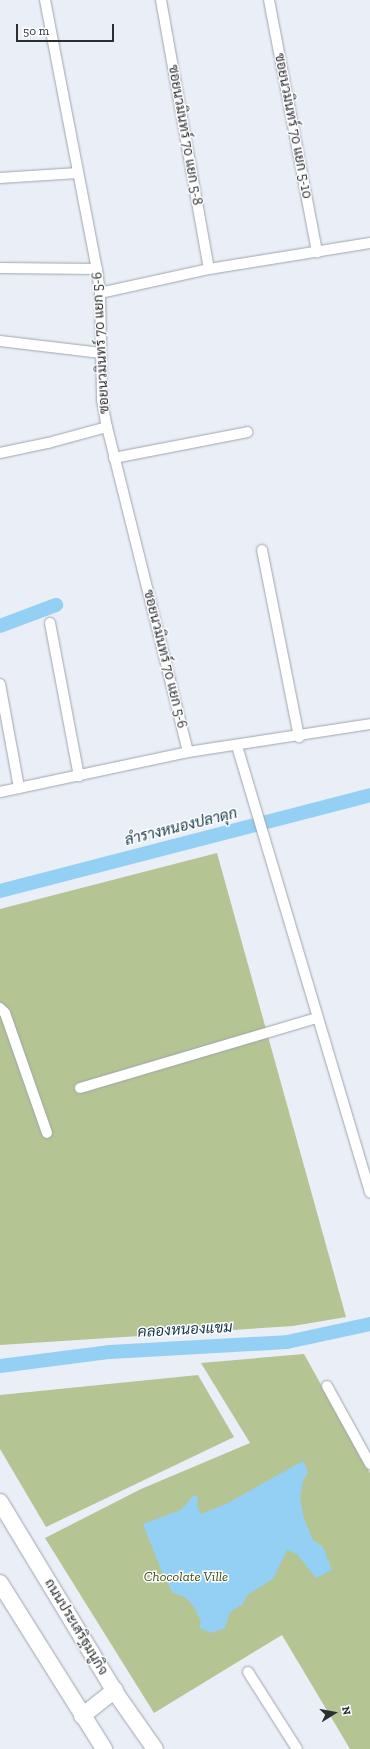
<!DOCTYPE html>
<meta charset="utf-8">
<style>
body{margin:0}
#map{position:relative;width:370px;height:1749px;overflow:hidden;background:#e9eef7;font-family:"Zilla Slab",Sarabun,serif}
div>[style]{position:absolute}
.green>*{inset:0;background:#b5c493}
.water>*{inset:0;background:#93d0f4}
.canal>*{height:14px;margin:-7px;padding:0 7px;transform-origin:7px;border-radius:7px;background:#93d0f4}
.roads{filter:drop-shadow(0 0 1px #9fa4ad) drop-shadow(0 0 1px #9fa4ad)}
.street>*{height:10px;margin:-5px;padding:0 5px;transform-origin:5px;border-radius:5px;background:#fff}
.primary>*{height:16px;margin:-8px;padding:0 8px;transform-origin:8px;border-radius:8px;background:#fff}
span{translate:-50% -50%;white-space:nowrap;text-align:center;line-height:1.15;-webkit-text-stroke:3px #fff;paint-order:stroke}
.street-label{font-size:14px;color:#2c2f32}
.park-label{font-size:14px;color:#3f4c16;font-style:italic}
.water-label{font-size:15px;color:#13374a;font-style:italic}
.north{position:absolute;left:314px;top:1693px;width:40px;height:40px;-webkit-text-stroke:3px #fff;paint-order:stroke;rotate:79deg;font-size:11px;font-weight:700;line-height:16px;text-align:center;color:#2c2f32}
.north::after{content:'';display:block;margin:auto;width:14px;height:18px;background:#2c2f32;clip-path:polygon(50% 0,100% 100%,50% 72%,0 100%)}
.scale{position:absolute;left:16px;top:24px;width:98px;height:18px;box-sizing:border-box;border:2px solid #2c2f32;border-top:0;padding-left:5px;font-size:12px;line-height:14px;white-space:nowrap;color:#2c2f32;-webkit-text-stroke:3px #fff;paint-order:stroke}
</style>
<div id="map">
<div class="green">
<i style="clip-path:polygon(217px 853px,346px 1317px,293px 1326px,0 1345px,0 909px)"></i>
<i style="clip-path:polygon(304px 1354px,370px 1473px,370px 1749px,350px 1749px,282px 1635px,154px 1713px,45px 1538px,141px 1489px,250px 1443px,201px 1363px)"></i>
<i style="clip-path:polygon(198px 1375px,234px 1437px,46px 1527px,0 1449px,0 1395px)"></i>
</div>
<div class="water">
<i style="clip-path:polygon(303px 1461px,308px 1472px,303px 1481px,300px 1498px,304px 1519px,313px 1540px,323px 1547px,332px 1570px,316px 1578px,297px 1554px,287px 1550px,273px 1579px,247px 1595px,243px 1604px,230px 1612px,225px 1628px,211px 1633px,199px 1628px,201px 1622px,194px 1607px,185px 1597px,173px 1593px,163px 1575px,143px 1524px,181px 1510px,194px 1495px,198px 1497px,197px 1505px,201px 1514px,226px 1504px)"></i>
</div>
<div class="canal">
<i style="left:0;top:626px;width:60px;rotate:-20.6deg"></i>
<i style="left:0;top:891px;width:382px;rotate:-14.5deg"></i>
<i style="left:0;top:1366px;width:111px;rotate:-7.3deg"></i>
<i style="left:110px;top:1352px;width:177px;rotate:-3.2deg"></i>
<i style="left:287px;top:1342px;width:85px;rotate:-12.2deg"></i>
</div>
<div class="roads">
<div class="street">
<i style="left:45px;top:0;width:274px;rotate:79.1deg"></i>
<i style="left:97px;top:269px;width:24px;rotate:83deg"></i>
<i style="left:100px;top:293px;width:107px;rotate:88.9deg"></i>
<i style="left:102px;top:400px;width:27px;rotate:80deg"></i>
<i style="left:107px;top:427px;width:335px;rotate:76deg"></i>
<i style="left:161px;top:0;width:273px;rotate:79.9deg"></i>
<i style="left:269px;top:0;width:257px;rotate:79.2deg"></i>
<i style="left:0;top:178px;width:78px;rotate:-3.7deg"></i>
<i style="left:0;top:268px;width:97px;rotate:0.6deg"></i>
<i style="left:100px;top:293px;width:112px;rotate:-12.4deg"></i>
<i style="left:209px;top:269px;width:163px;rotate:-9.2deg"></i>
<i style="left:0;top:341px;width:102px;rotate:6.8deg"></i>
<i style="left:0;top:453px;width:49px;rotate:-11.8deg"></i>
<i style="left:48px;top:443px;width:61px;rotate:-15.2deg"></i>
<i style="left:114px;top:458px;width:136px;rotate:-11deg"></i>
<i style="left:262px;top:550px;width:191px;rotate:78.8deg"></i>
<i style="left:50px;top:623px;width:156px;rotate:79.3deg"></i>
<i style="left:0;top:684px;width:106px;rotate:79.6deg"></i>
<i style="left:237px;top:746px;width:466px;rotate:73.4deg"></i>
<i style="left:0;top:792px;width:192px;rotate:-12deg"></i>
<i style="left:188px;top:752px;width:184px;rotate:-8.7deg"></i>
<i style="left:0;top:1008px;width:7px;rotate:45deg"></i>
<i style="left:5px;top:1013px;width:127px;rotate:70.7deg"></i>
<i style="left:80px;top:1088px;width:247px;rotate:-16.5deg"></i>
<i style="left:327px;top:1386px;width:89px;rotate:61.1deg"></i>
<i style="left:248px;top:1672px;width:91px;rotate:57.5deg"></i>
</div>
<div class="primary">
<i style="left:0;top:1502px;width:226px;rotate:58.8deg"></i>
<i style="left:117px;top:1695px;width:66px;rotate:54.9deg"></i>
<i style="left:0;top:1583px;width:196px;rotate:57.9deg"></i>
<i style="left:82px;top:1716px;width:42px;rotate:-38.2deg"></i>
</div>
</div>
<div class="street-label">
<span style="left:293px;top:126px;rotate:79deg">ซอยนวมินทร์ 70 แยก 5-10</span>
<span style="left:185px;top:135px;rotate:80deg">ซอยนวมินทร์ 70 แยก 5-8</span>
<span style="left:101px;top:343px;rotate:-93deg">ซอยนวมินทร์ 70 แยก 5-6</span>
<span style="left:165px;top:659px;rotate:76deg">ซอยนวมินทร์ 70 แยก 5-6</span>
<span style="left:76px;top:1627px;rotate:59deg">ถนนประเสริฐมนูกิจ</span>
</div>
<div class="park-label">
<span style="left:186px;top:1577px">Chocolate Ville</span>
</div>
<div class="water-label">
<span style="left:181px;top:827px;rotate:-14deg">ลำรางหนองปลาดุก</span>
<span style="left:185px;top:1330px;rotate:-3deg">คลองหนองแขม</span>
</div>
<div class="north">N</div>
<div class="scale">50 m</div>
</div>
